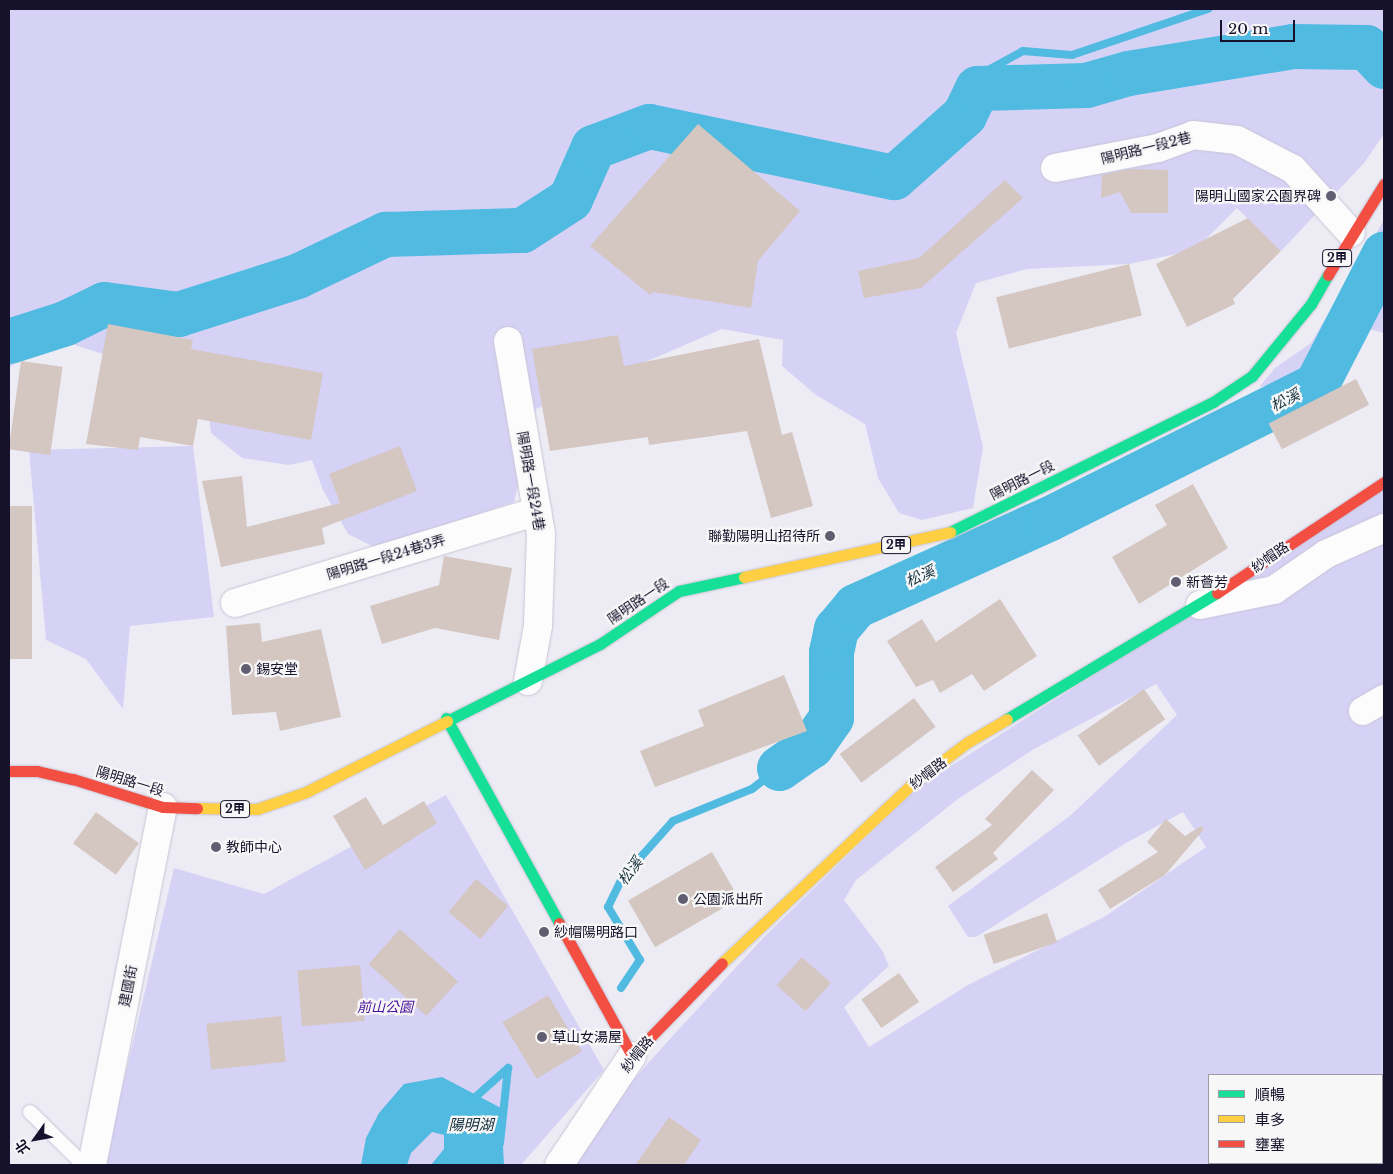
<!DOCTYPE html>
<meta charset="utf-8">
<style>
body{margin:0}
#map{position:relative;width:1393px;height:1174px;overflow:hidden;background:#edecf4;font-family:"Libre Baskerville","Noto Sans TC",serif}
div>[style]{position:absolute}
.green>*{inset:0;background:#d6d2f6}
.water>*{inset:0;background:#50bae0}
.stream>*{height:8px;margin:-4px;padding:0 4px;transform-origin:4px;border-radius:4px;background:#50bae0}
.river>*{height:45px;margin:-22.5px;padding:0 22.5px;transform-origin:22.5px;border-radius:22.5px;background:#50bae0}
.building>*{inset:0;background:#d4c6c1;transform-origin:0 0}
.roads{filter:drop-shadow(0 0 1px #c7c4d5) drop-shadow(0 0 1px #c7c4d5)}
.lane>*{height:14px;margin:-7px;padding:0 7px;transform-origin:7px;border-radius:7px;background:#fcfcfd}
.street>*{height:28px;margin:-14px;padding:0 14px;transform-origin:14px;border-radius:14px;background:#fcfcfd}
.fast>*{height:11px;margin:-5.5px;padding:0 5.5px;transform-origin:5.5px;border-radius:5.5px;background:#16e098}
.slow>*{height:11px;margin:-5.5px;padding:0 5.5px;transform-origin:5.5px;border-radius:5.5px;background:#ffcf43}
.jam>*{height:11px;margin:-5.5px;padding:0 5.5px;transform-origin:5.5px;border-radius:5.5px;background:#f24e42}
.dots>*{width:14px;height:14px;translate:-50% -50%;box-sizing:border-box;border:2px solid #f7f7f7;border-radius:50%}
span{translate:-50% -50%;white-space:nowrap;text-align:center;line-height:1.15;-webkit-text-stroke:4.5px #f7f7f7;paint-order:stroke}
.shield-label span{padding:1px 4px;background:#f7f7f7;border:1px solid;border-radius:4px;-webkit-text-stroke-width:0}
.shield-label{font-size:12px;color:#17122c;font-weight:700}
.street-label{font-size:14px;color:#17122c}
.poi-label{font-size:14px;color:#17122c}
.right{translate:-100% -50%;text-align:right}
.left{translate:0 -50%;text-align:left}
.park-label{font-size:14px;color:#470e9c;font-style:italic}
.water-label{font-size:15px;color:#142f3b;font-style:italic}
.frame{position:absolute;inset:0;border:10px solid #17122c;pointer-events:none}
.legend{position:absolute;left:1208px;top:1074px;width:175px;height:90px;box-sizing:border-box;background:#f7f7f7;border:1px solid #9d9ba6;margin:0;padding:6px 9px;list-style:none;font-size:15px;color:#17122c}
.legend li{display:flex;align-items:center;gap:10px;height:25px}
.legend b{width:25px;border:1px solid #9d9ba6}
.north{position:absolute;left:10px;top:1114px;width:50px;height:50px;-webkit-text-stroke:4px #f7f7f7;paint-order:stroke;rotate:238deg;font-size:14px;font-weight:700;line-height:20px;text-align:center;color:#17122c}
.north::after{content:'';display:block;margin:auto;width:18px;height:22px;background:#17122c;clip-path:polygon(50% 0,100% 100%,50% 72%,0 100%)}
.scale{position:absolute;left:1220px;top:20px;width:75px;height:22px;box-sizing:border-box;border:2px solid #17122c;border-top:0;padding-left:6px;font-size:15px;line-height:18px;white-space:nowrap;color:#17122c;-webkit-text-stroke:4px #f7f7f7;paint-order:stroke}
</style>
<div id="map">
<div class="green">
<i style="clip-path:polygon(9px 9px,1384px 9px,1384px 134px,1364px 163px,1281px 251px,1237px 208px,1206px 239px,1176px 254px,1129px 264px,1027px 269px,976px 283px,956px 333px,983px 447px,973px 508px,922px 520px,899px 513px,878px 478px,865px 424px,816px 395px,782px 366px,783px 340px,722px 329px,536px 409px,514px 502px,376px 548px,348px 534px,323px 490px,312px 460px,289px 465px,242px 458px,211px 433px,206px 388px,66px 342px,32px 350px,9px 368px)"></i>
<i style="clip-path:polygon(1384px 220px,1384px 333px,1365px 328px,1339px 371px,1259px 387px,1275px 368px,1311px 343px)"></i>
<i style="clip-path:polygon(193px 446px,214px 617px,130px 626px,123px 709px,86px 659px,46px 640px,29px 450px)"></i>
<i style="clip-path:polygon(evenodd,1384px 490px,1384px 1165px,573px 1165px,614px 1101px,679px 1029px,765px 936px,918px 787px,1384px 490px,1156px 684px,1177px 715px,1071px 815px,948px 906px,968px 937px,976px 937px,1126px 843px,1183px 812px,1206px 847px,1104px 917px,968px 985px,869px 1047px,844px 1007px,889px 966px,882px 950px,844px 900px,856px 880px,958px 799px,1034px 749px,1156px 684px,1384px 490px,1209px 1075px,1382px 1075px,1382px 1163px,1209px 1163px,1209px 1075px)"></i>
<i style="clip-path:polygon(446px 795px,604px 1070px,521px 1165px,104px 1165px,174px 868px,264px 894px)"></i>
</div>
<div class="water">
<i style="clip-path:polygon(442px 1077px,501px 1108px,504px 1165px,431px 1165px,444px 1149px,444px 1135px,432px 1132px,411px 1153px,407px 1165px,361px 1165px,366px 1138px,379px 1113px,404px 1084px)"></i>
</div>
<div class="stream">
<i style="left:977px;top:88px;width:13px;rotate:-81deg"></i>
<i style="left:979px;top:75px;width:50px;rotate:-28.6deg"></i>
<i style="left:1023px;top:51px;width:49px;rotate:4.7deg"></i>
<i style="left:1072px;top:55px;width:144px;rotate:-18.7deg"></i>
<i style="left:621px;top:988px;width:34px;rotate:-56deg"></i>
<i style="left:640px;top:960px;width:62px;rotate:-121.1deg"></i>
<i style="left:608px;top:907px;width:32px;rotate:-64deg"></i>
<i style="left:622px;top:878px;width:76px;rotate:-48.2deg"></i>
<i style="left:673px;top:821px;width:85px;rotate:-22.1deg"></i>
<i style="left:752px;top:789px;width:34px;rotate:-38deg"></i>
<i style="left:471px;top:1101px;width:50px;rotate:-41.7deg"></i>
<i style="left:500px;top:1143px;width:75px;rotate:-83.9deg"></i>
</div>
<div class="river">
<i style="left:9px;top:341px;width:59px;rotate:-17.8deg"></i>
<i style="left:65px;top:323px;width:43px;rotate:-26deg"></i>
<i style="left:104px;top:304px;width:75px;rotate:7.7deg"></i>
<i style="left:178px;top:314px;width:125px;rotate:-17.7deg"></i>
<i style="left:297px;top:276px;width:98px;rotate:-25.5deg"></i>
<i style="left:385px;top:234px;width:137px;rotate:-1.7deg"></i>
<i style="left:522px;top:230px;width:57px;rotate:-32.9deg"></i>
<i style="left:570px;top:199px;width:57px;rotate:-66.1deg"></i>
<i style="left:593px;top:147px;width:60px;rotate:-20.6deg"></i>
<i style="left:649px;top:126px;width:250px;rotate:11.8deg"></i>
<i style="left:894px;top:177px;width:94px;rotate:-41.5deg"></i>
<i style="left:964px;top:115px;width:30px;rotate:-64deg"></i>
<i style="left:977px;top:88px;width:109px;rotate:-1.6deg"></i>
<i style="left:1086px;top:85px;width:44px;rotate:-15.9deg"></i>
<i style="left:1128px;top:73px;width:166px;rotate:-9.3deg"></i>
<i style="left:1292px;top:46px;width:74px;rotate:0.8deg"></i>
<i style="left:1366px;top:47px;width:26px;rotate:47deg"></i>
<i style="left:779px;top:768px;width:39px;rotate:-35deg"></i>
<i style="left:811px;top:746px;width:35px;rotate:-55deg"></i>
<i style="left:831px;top:717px;width:65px;rotate:-90deg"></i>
<i style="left:831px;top:652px;width:24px;rotate:-78deg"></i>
<i style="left:836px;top:629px;width:30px;rotate:-50deg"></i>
<i style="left:855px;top:606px;width:212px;rotate:-24.3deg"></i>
<i style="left:1048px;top:519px;width:300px;rotate:-26.6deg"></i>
<i style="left:1316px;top:385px;width:148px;rotate:-62.7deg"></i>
</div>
<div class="building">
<i style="clip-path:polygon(698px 124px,800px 211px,758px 261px,751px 308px,653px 292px,650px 295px,590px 246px)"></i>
<i style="clip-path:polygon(1130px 169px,1168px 170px,1168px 213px,1131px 213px,1120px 192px,1101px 198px,1102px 175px)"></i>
<i style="clip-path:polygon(1005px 180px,1023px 198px,921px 288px,864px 298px,858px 271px,919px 258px)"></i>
<i style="clip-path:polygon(1248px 218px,1281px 251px,1233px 299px,1235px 304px,1187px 327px,1156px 264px)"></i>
<i style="left:1129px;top:264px;width:53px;height:137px;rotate:76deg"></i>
<i style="clip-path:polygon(108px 324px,193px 340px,191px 349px,323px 373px,311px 440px,198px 419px,193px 446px,140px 437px,138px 450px,86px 444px)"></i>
<i style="clip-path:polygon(618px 335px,624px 366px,759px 339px,782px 435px,792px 432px,813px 506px,771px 518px,747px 431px,649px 445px,648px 437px,550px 451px,532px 349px)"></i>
<i style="left:21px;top:361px;width:42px;height:89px;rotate:8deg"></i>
<i style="left:1356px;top:379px;width:29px;height:98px;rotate:63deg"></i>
<i style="clip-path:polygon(400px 446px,417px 491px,322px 528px,325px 544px,221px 567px,202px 481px,242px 476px,247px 527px,340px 503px,329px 474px)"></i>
<i style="clip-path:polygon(1193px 484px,1228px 548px,1139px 604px,1112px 557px,1167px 525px,1155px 505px)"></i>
<i style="left:9px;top:506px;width:23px;height:153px"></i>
<i style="clip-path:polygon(444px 556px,512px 568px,499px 640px,435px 628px,382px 644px,370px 606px,439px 585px)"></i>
<i style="clip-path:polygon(1000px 599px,1037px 656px,984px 691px,972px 674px,940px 693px,933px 680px,916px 687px,887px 641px,922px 619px,936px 642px)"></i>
<i style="clip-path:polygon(260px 623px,262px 642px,321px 629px,341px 717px,280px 731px,276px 712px,232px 715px,226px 626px)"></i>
<i style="clip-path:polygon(784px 675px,807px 731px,655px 787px,640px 751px,704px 726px,698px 710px)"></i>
<i style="left:1144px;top:689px;width:37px;height:81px;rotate:55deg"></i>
<i style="left:914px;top:698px;width:36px;height:93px;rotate:53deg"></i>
<i style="clip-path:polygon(1032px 770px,1054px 790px,993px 853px,998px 859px,953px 892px,935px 867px,992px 825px,985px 819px)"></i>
<i style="clip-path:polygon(366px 797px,383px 825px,424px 801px,437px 823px,365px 870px,333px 816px)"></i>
<i style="left:96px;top:812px;width:53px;height:39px;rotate:36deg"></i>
<i style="clip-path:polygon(1166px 819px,1185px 836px,1201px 826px,1204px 829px,1165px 875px,1110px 909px,1098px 890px,1158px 852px,1147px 842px)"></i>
<i style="left:712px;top:852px;width:54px;height:97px;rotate:60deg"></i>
<i style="left:476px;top:879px;width:42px;height:43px;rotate:40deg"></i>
<i style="left:1047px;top:913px;width:31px;height:67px;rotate:71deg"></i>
<i style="left:400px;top:929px;width:78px;height:47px;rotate:42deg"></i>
<i style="left:802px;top:957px;width:39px;height:38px;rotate:42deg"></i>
<i style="left:360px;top:965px;width:56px;height:63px;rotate:85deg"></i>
<i style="left:899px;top:973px;width:35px;height:46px;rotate:55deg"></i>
<i style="left:548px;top:995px;width:66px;height:53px;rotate:59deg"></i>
<i style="left:281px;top:1016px;width:46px;height:75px;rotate:84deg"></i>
<i style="clip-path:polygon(669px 1117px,701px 1140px,684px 1165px,635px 1165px)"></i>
</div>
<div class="roads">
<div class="lane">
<i style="left:30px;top:1112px;width:76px;rotate:44.5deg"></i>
</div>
<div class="street">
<i style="left:1055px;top:168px;width:105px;rotate:-11deg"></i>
<i style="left:1158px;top:148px;width:37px;rotate:-20deg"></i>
<i style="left:1193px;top:135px;width:44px;rotate:6.5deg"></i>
<i style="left:1237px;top:140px;width:63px;rotate:27.4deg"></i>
<i style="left:1293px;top:169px;width:86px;rotate:47.8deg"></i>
<i style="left:508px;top:341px;width:196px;rotate:80.3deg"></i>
<i style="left:541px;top:534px;width:92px;rotate:91.9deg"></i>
<i style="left:538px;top:626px;width:56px;rotate:100.3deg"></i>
<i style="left:235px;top:603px;width:316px;rotate:-16.9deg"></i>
<i style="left:1200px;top:605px;width:76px;rotate:-11.5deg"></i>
<i style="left:1274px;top:590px;width:63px;rotate:-34.7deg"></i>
<i style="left:1326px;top:554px;width:64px;rotate:-24.1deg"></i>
<i style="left:1363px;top:711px;width:24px;rotate:-30deg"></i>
<i style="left:92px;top:1165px;width:365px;rotate:-78.8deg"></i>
<i style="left:559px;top:1165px;width:131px;rotate:-56.2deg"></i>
</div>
<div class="fast">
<i style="left:950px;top:532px;width:293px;rotate:-26.3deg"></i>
<i style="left:1213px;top:402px;width:47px;rotate:-33.7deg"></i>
<i style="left:1252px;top:376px;width:93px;rotate:-50.7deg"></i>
<i style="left:1311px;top:304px;width:34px;rotate:-60deg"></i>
<i style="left:446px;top:718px;width:234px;rotate:61.1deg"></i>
<i style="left:1007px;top:719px;width:245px;rotate:-31deg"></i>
<i style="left:447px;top:721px;width:171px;rotate:-26.7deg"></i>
<i style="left:600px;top:644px;width:95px;rotate:-33.9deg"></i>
<i style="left:679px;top:591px;width:66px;rotate:-12.2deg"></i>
</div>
<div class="slow">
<i style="left:744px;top:577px;width:211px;rotate:-12.3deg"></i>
<i style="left:197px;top:808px;width:60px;rotate:1deg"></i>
<i style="left:257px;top:809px;width:52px;rotate:-19.1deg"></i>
<i style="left:306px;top:792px;width:158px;rotate:-26.7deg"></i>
<i style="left:722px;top:963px;width:261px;rotate:-43.3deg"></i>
<i style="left:912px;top:784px;width:70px;rotate:-36.9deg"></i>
<i style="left:968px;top:742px;width:45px;rotate:-30.5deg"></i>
</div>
<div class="jam">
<i style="left:1328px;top:275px;width:107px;rotate:-58.4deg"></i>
<i style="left:1217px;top:593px;width:201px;rotate:-33.6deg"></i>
<i style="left:9px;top:771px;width:28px"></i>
<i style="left:37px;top:771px;width:37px;rotate:13deg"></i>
<i style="left:73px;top:779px;width:94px;rotate:17.3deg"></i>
<i style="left:163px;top:807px;width:34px;rotate:2deg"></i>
<i style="left:559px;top:923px;width:152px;rotate:61.2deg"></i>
<i style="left:632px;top:1056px;width:129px;rotate:-45.9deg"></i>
</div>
</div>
<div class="dots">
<i style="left:1331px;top:196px;background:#625e72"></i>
<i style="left:830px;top:536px;background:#625e72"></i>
<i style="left:1176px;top:582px;background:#625e72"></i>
<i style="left:246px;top:669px;background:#625e72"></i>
<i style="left:216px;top:847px;background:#625e72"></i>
<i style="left:683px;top:899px;background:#625e72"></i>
<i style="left:544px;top:932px;background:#625e72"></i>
<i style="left:542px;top:1037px;background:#625e72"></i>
</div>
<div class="shield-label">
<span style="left:1337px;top:258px">2甲</span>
<span style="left:896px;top:545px">2甲</span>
<span style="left:235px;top:809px">2甲</span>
</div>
<div class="street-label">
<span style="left:1146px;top:148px;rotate:-14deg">陽明路一段2巷</span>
<span style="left:1022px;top:480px;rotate:-27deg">陽明路一段</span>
<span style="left:531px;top:481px;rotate:80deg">陽明路一段24巷</span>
<span style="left:386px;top:557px;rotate:-17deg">陽明路一段24巷3弄</span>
<span style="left:1270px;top:557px;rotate:-35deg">紗帽路</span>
<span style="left:638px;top:601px;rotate:-34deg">陽明路一段</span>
<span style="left:928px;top:773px;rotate:-37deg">紗帽路</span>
<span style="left:130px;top:781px;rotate:17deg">陽明路一段</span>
<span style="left:128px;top:986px;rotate:-79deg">建國街</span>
<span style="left:637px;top:1054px;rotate:-51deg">紗帽路</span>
</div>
<div class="poi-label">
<span class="right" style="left:1321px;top:196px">陽明山國家公園界碑</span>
<span class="right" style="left:820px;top:536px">聯勤陽明山招待所</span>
<span class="left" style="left:1186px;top:582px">新薈芳</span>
<span class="left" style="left:256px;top:669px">錫安堂</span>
<span class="left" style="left:226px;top:847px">教師中心</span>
<span class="left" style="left:693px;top:899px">公園派出所</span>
<span class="left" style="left:554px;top:932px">紗帽陽明路口</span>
<span class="left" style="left:552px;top:1037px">草山女湯屋</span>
</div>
<div class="park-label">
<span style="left:385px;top:1007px">前山公園</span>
</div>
<div class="water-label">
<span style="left:1285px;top:400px;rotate:-27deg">松溪</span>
<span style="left:920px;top:576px;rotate:-24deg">松溪</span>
<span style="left:630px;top:871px;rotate:-53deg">松溪</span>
<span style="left:471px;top:1125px">陽明湖</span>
</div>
<div class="frame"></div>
<ul class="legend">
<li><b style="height:6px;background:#16e098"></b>順暢</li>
<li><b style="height:6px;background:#ffcf43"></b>車多</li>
<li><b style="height:6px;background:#f24e42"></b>壅塞</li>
</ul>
<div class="north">北</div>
<div class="scale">20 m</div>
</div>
